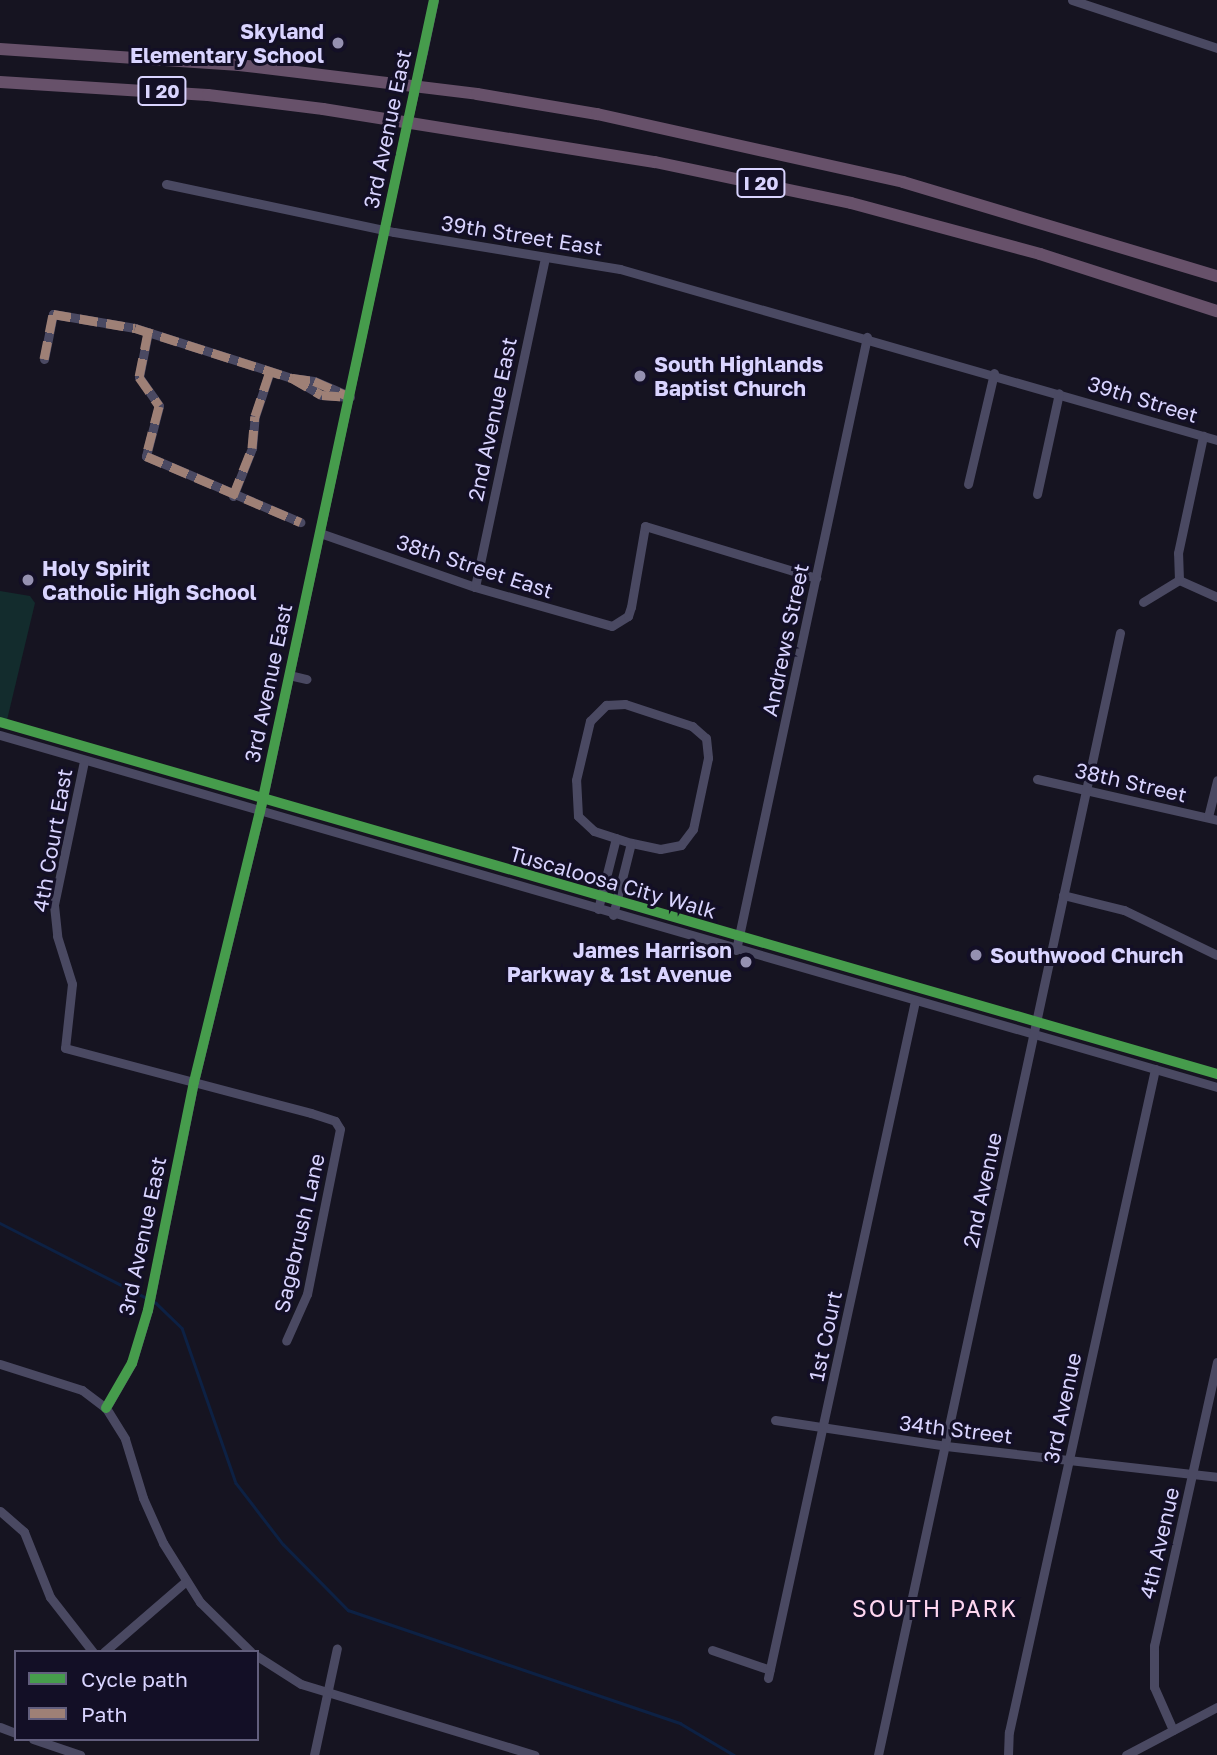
<!DOCTYPE html>
<style>
body{margin:0}
#map{position:relative;width:1217px;height:1755px;overflow:hidden;background:#161421;font-family:"Golos Text",sans-serif}
div>[style]{position:absolute}
.green>*{inset:0;background:#132c2d}
.stream>*{height:2.5px;margin:-1.25px;padding:0 1.25px;transform-origin:1.25px;border-radius:1.25px;background:#0d2144}
.minor>*{height:9px;margin:-4.5px;padding:0 4.5px;transform-origin:4.5px;border-radius:4.5px;background:#4a4962}
.highway>*{height:12px;margin:-6px;padding:0 6px;transform-origin:6px;border-radius:6px;background:#67516a}
.minor-bridge>*{height:9px;margin:-4.5px;padding:0 4.5px;transform-origin:4.5px;border-radius:4.5px;background:#4a4962}
.quiet>*{height:9px;margin-top:-4.5px;transform-origin:0;background:repeating-linear-gradient(90deg,#9e8076 0 18px,transparent 0 27px)}
.cycleway>*{height:10px;margin:-5px;padding:0 5px;transform-origin:5px;border-radius:5px;background:#469c4c}
.dots>*{width:19px;height:19px;translate:-50% -50%;box-sizing:border-box;border:4px solid #130f26;border-radius:50%}
span{translate:-50% -50%;white-space:nowrap;text-align:center;line-height:1.15;-webkit-text-stroke:6px #130f26;paint-order:stroke}
.shield-label span{padding:2px 5px;background:#130f26;border:2px solid;border-radius:5px;-webkit-text-stroke-width:0}
.shield-label{font-size:19px;color:#d9d4ff;font-weight:700}
.poi-label{font-size:21px;color:#d9d4ff;font-weight:700}
.right{translate:-100% -50%;text-align:right}
.left{translate:0 -50%;text-align:left}
.street-label{font-size:21px;color:#d9d4ff}
.neighbourhood-label{font-size:23px;color:#ffd6f0;letter-spacing:2px}
.legend{position:absolute;left:14px;top:1650px;width:245px;height:91px;box-sizing:border-box;background:#130f26;border:2px solid #625e7d;margin:0;padding:9px 12px;list-style:none;font-size:21px;color:#d9d4ff}
.legend li{display:flex;align-items:center;gap:14px;height:35px}
.legend b{width:35px;border:2px solid #625e7d}
</style>
<div id="map">
<div class="green">
<i style="clip-path:polygon(0 591px,30px 596px,35px 603px,7px 720px,0 717px)"></i>
</div>
<div class="stream">
<i style="left:0;top:1223px;width:175px;rotate:27.1deg"></i>
<i style="left:156px;top:1303px;width:36px;rotate:44deg"></i>
<i style="left:182px;top:1328px;width:164px;rotate:70.8deg"></i>
<i style="left:236px;top:1483px;width:77px;rotate:52.4deg"></i>
<i style="left:283px;top:1544px;width:93px;rotate:45.4deg"></i>
<i style="left:348px;top:1610px;width:351px;rotate:18.8deg"></i>
<i style="left:680px;top:1723px;width:63px;rotate:30.7deg"></i>
</div>
<div class="minor">
<i style="left:1072px;top:0;width:153px;rotate:18.3deg"></i>
<i style="left:423px;top:52px;width:53px;rotate:-78.1deg"></i>
<i style="left:166px;top:184px;width:233px;rotate:11.9deg"></i>
<i style="left:394px;top:232px;width:229px;rotate:9.3deg"></i>
<i style="left:620px;top:269px;width:621px;rotate:15.98deg"></i>
<i style="left:148px;top:332px;width:46px;rotate:101.3deg"></i>
<i style="left:139px;top:377px;width:35px;rotate:55deg"></i>
<i style="left:159px;top:406px;width:52px;rotate:104.6deg"></i>
<i style="left:146px;top:456px;width:168px;rotate:23.2deg"></i>
<i style="left:44px;top:359px;width:46px;rotate:-78.7deg"></i>
<i style="left:53px;top:314px;width:83px;rotate:9.7deg"></i>
<i style="left:135px;top:328px;width:165px;rotate:17.7deg"></i>
<i style="left:292px;top:378px;width:34px;rotate:30deg"></i>
<i style="left:322px;top:395px;width:28px;rotate:4deg"></i>
<i style="left:292px;top:378px;width:22px;rotate:8deg"></i>
<i style="left:314px;top:381px;width:38px;rotate:23deg"></i>
<i style="left:968px;top:484px;width:114px;rotate:-76.8deg"></i>
<i style="left:1037px;top:494px;width:103px;rotate:-77.7deg"></i>
<i style="left:233px;top:496px;width:52px;rotate:-68.4deg"></i>
<i style="left:252px;top:448px;width:32px;rotate:-85deg"></i>
<i style="left:255px;top:416px;width:47px;rotate:-71.6deg"></i>
<i style="left:320px;top:533px;width:164px;rotate:19.2deg"></i>
<i style="left:475px;top:587px;width:142px;rotate:15.9deg"></i>
<i style="left:612px;top:626px;width:19px;rotate:-32deg"></i>
<i style="left:628px;top:616px;width:9px;rotate:-72deg"></i>
<i style="left:631px;top:607px;width:82px;rotate:-80.2deg"></i>
<i style="left:645px;top:526px;width:179px;rotate:16.9deg"></i>
<i style="left:1179px;top:580px;width:27px;rotate:-92deg"></i>
<i style="left:1178px;top:553px;width:120px;rotate:-77.9deg"></i>
<i style="left:1179px;top:580px;width:42px;rotate:24.1deg"></i>
<i style="left:475px;top:587px;width:336px;rotate:-78deg"></i>
<i style="left:1143px;top:602px;width:42px;rotate:-31.4deg"></i>
<i style="left:289px;top:675px;width:18px;rotate:13deg"></i>
<i style="left:625px;top:704px;width:71px;rotate:18.2deg"></i>
<i style="left:692px;top:726px;width:18px;rotate:41deg"></i>
<i style="left:706px;top:738px;width:20px;rotate:84deg"></i>
<i style="left:708px;top:758px;width:73px;rotate:101.9deg"></i>
<i style="left:693px;top:829px;width:20px;rotate:127deg"></i>
<i style="left:681px;top:845px;width:21px;rotate:169deg"></i>
<i style="left:660px;top:849px;width:30px;rotate:-168deg"></i>
<i style="left:631px;top:843px;width:39px;rotate:-162deg"></i>
<i style="left:594px;top:831px;width:22px;rotate:-137deg"></i>
<i style="left:578px;top:816px;width:36px;rotate:-93deg"></i>
<i style="left:576px;top:780px;width:61px;rotate:-76.7deg"></i>
<i style="left:590px;top:721px;width:23px;rotate:-45deg"></i>
<i style="left:606px;top:705px;width:19px;rotate:-3deg"></i>
<i style="left:0;top:735px;width:1267px;rotate:16.13deg"></i>
<i style="left:84px;top:761px;width:147px;rotate:101.8deg"></i>
<i style="left:54px;top:905px;width:31px;rotate:84deg"></i>
<i style="left:57px;top:936px;width:50px;rotate:72.6deg"></i>
<i style="left:72px;top:984px;width:64px;rotate:96.2deg"></i>
<i style="left:65px;top:1048px;width:254px;rotate:14.8deg"></i>
<i style="left:311px;top:1113px;width:25px;rotate:18deg"></i>
<i style="left:335px;top:1121px;width:9px;rotate:58deg"></i>
<i style="left:340px;top:1129px;width:168px;rotate:101.3deg"></i>
<i style="left:307px;top:1294px;width:51px;rotate:114.1deg"></i>
<i style="left:1037px;top:779px;width:185px;rotate:12.8deg"></i>
<i style="left:1208px;top:817px;width:38px;rotate:-76deg"></i>
<i style="left:1063px;top:895px;width:63px;rotate:13.8deg"></i>
<i style="left:1124px;top:910px;width:103px;rotate:25.8deg"></i>
<i style="left:598px;top:909px;width:73px;rotate:-75.8deg"></i>
<i style="left:613px;top:915px;width:74px;rotate:-76deg"></i>
<i style="left:736px;top:950px;width:627px;rotate:-77.94deg"></i>
<i style="left:0;top:1364px;width:86px;rotate:17.6deg"></i>
<i style="left:82px;top:1390px;width:30px;rotate:37deg"></i>
<i style="left:106px;top:1408px;width:36px;rotate:58deg"></i>
<i style="left:125px;top:1439px;width:62px;rotate:73deg"></i>
<i style="left:143px;top:1498px;width:49px;rotate:66deg"></i>
<i style="left:163px;top:1543px;width:70px;rotate:57.9deg"></i>
<i style="left:200px;top:1602px;width:71px;rotate:44.4deg"></i>
<i style="left:106px;top:1408px;width:52px;rotate:-60deg"></i>
<i style="left:132px;top:1363px;width:55px;rotate:-73.2deg"></i>
<i style="left:148px;top:1310px;width:233px;rotate:-78.6deg"></i>
<i style="left:194px;top:1082px;width:278px;rotate:-76.3deg"></i>
<i style="left:260px;top:812px;width:676px;rotate:-77.96deg"></i>
<i style="left:775px;top:1420px;width:173px;rotate:8.6deg"></i>
<i style="left:946px;top:1446px;width:273px;rotate:6.5deg"></i>
<i style="left:0;top:1511px;width:32px;rotate:41deg"></i>
<i style="left:24px;top:1532px;width:70px;rotate:68.2deg"></i>
<i style="left:50px;top:1597px;width:70px;rotate:52deg"></i>
<i style="left:712px;top:1650px;width:61px;rotate:19deg"></i>
<i style="left:104px;top:1652px;width:108px;rotate:-40.9deg"></i>
<i style="left:257px;top:1656px;width:52px;rotate:32.5deg"></i>
<i style="left:301px;top:1684px;width:244px;rotate:16.9deg"></i>
<i style="left:768px;top:1678px;width:693px;rotate:-77.75deg"></i>
<i style="left:0;top:1727px;width:17px;rotate:21deg"></i>
<i style="left:1173px;top:1730px;width:47px;rotate:-113.8deg"></i>
<i style="left:1154px;top:1687px;width:41px;rotate:-90deg"></i>
<i style="left:1154px;top:1646px;width:291px;rotate:-77.5deg"></i>
<i style="left:33px;top:1739px;width:50px;rotate:18.8deg"></i>
<i style="left:314px;top:1755px;width:109px;rotate:-77.9deg"></i>
<i style="left:878px;top:1755px;width:1148px;rotate:-77.83deg"></i>
<i style="left:1008px;top:1755px;width:23px;rotate:-88deg"></i>
<i style="left:1009px;top:1732px;width:679px;rotate:-77.58deg"></i>
<i style="left:1126px;top:1755px;width:103px;rotate:-27.8deg"></i>
</div>
<div class="highway">
<i style="left:0;top:49px;width:240px;rotate:3.8deg"></i>
<i style="left:239px;top:65px;width:240px;rotate:6.9deg"></i>
<i style="left:477px;top:94px;width:122px;rotate:9.5deg"></i>
<i style="left:597px;top:114px;width:313px;rotate:12.5deg"></i>
<i style="left:903px;top:182px;width:328px;rotate:16.7deg"></i>
<i style="left:0;top:82px;width:208px;rotate:3.6deg"></i>
<i style="left:208px;top:95px;width:116px;rotate:6.9deg"></i>
<i style="left:323px;top:109px;width:336px;rotate:9.1deg"></i>
<i style="left:655px;top:162px;width:200px;rotate:11.8deg"></i>
<i style="left:851px;top:203px;width:196px;rotate:15.1deg"></i>
<i style="left:1040px;top:254px;width:186px;rotate:17.9deg"></i>
</div>
<div class="minor-bridge">
<i style="left:401px;top:151px;width:101px;rotate:-77.5deg"></i>
</div>
<div class="quiet">
<i style="left:148px;top:332px;width:46px;rotate:101.3deg"></i>
<i style="left:139px;top:377px;width:35px;rotate:55deg"></i>
<i style="left:159px;top:406px;width:52px;rotate:104.6deg"></i>
<i style="left:146px;top:456px;width:168px;rotate:23.2deg"></i>
<i style="left:44px;top:359px;width:46px;rotate:-78.7deg"></i>
<i style="left:53px;top:314px;width:83px;rotate:9.7deg"></i>
<i style="left:135px;top:328px;width:165px;rotate:17.7deg"></i>
<i style="left:292px;top:378px;width:34px;rotate:30deg"></i>
<i style="left:322px;top:395px;width:28px;rotate:4deg"></i>
<i style="left:292px;top:378px;width:22px;rotate:8deg"></i>
<i style="left:314px;top:381px;width:39px;rotate:24deg"></i>
<i style="left:233px;top:496px;width:52px;rotate:-68.4deg"></i>
<i style="left:252px;top:448px;width:32px;rotate:-85deg"></i>
<i style="left:255px;top:416px;width:47px;rotate:-71.6deg"></i>
</div>
<div class="cycleway">
<i style="left:0;top:722px;width:1267px;rotate:16.13deg"></i>
<i style="left:106px;top:1408px;width:52px;rotate:-60deg"></i>
<i style="left:132px;top:1363px;width:55px;rotate:-73.2deg"></i>
<i style="left:148px;top:1310px;width:233px;rotate:-78.6deg"></i>
<i style="left:194px;top:1082px;width:278px;rotate:-76.3deg"></i>
<i style="left:260px;top:812px;width:830px;rotate:-77.91deg"></i>
</div>
<div class="dots">
<i style="left:338px;top:43px;background:#9591b1"></i>
<i style="left:640px;top:376px;background:#9591b1"></i>
<i style="left:28px;top:580px;background:#9591b1"></i>
<i style="left:976px;top:955px;background:#9591b1"></i>
<i style="left:746px;top:962px;background:#9591b1"></i>
</div>
<div class="shield-label">
<span style="left:162px;top:91px">I 20</span>
<span style="left:761px;top:183px">I 20</span>
</div>
<div class="poi-label">
<span class="right" style="left:324px;top:43px">Skyland<br>Elementary School</span>
<span class="left" style="left:654px;top:376px">South Highlands<br>Baptist Church</span>
<span class="left" style="left:42px;top:580px">Holy Spirit<br>Catholic High School</span>
<span class="right" style="left:732px;top:962px">James Harrison<br>Parkway &amp; 1st Avenue</span>
<span class="left" style="left:990px;top:955px">Southwood Church</span>
</div>
<div class="street-label">
<span style="left:387px;top:129px;rotate:-78deg">3rd Avenue East</span>
<span style="left:522px;top:235px;rotate:9deg">39th Street East</span>
<span style="left:1143px;top:399px;rotate:17deg">39th Street</span>
<span style="left:492px;top:419px;rotate:-78deg">2nd Avenue East</span>
<span style="left:475px;top:566px;rotate:18deg">38th Street East</span>
<span style="left:785px;top:640px;rotate:-78deg">Andrews Street</span>
<span style="left:268px;top:683px;rotate:-78deg">3rd Avenue East</span>
<span style="left:1131px;top:782px;rotate:13deg">38th Street</span>
<span style="left:52px;top:840px;rotate:-80deg">4th Court East</span>
<span style="left:613px;top:882px;rotate:16deg">Tuscaloosa City Walk</span>
<span style="left:982px;top:1190px;rotate:-78deg">2nd Avenue</span>
<span style="left:299px;top:1233px;rotate:-77deg">Sagebrush Lane</span>
<span style="left:142px;top:1236px;rotate:-78deg">3rd Avenue East</span>
<span style="left:825px;top:1336px;rotate:-78deg">1st Court</span>
<span style="left:1062px;top:1408px;rotate:-78deg">3rd Avenue</span>
<span style="left:956px;top:1429px;rotate:7deg">34th Street</span>
<span style="left:1159px;top:1543px;rotate:-77deg">4th Avenue</span>
</div>
<div class="neighbourhood-label">
<span style="left:935px;top:1608px">SOUTH PARK</span>
</div>
<ul class="legend">
<li><b style="height:9px;background:#469c4c"></b>Cycle path</li>
<li><b style="height:9px;background:#9e8076"></b>Path</li>
</ul>
</div>
